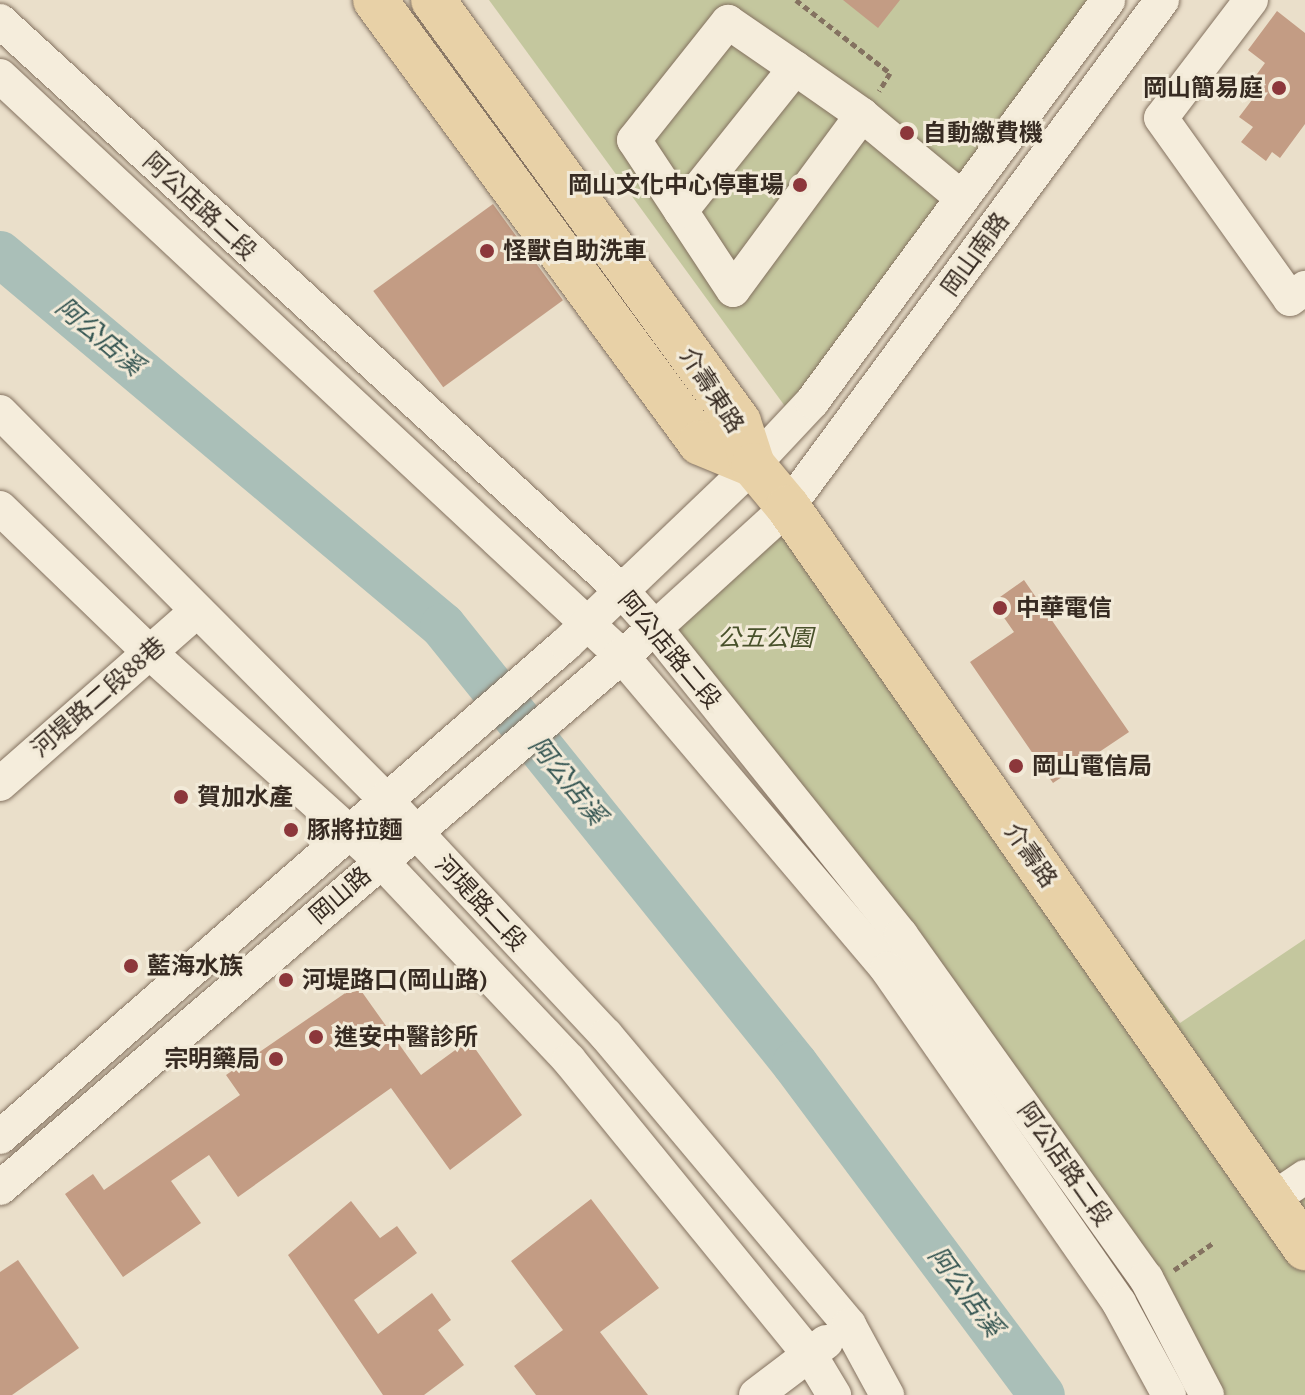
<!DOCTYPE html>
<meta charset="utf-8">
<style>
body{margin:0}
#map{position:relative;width:1305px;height:1395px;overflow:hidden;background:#eadfca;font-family:"Source Serif 4","Noto Sans TC",serif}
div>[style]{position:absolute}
.green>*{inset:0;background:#c4c79e}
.river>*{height:46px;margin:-23px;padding:0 23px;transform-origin:23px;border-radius:23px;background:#aabfb8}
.building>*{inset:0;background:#c39c84;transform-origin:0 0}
.path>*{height:5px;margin-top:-2.5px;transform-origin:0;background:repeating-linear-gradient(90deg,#847260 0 6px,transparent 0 10px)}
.roads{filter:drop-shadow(0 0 2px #847260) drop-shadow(0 0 2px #847260)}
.minor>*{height:34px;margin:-17px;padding:0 17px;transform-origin:17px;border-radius:17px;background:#f5eddc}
.major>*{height:44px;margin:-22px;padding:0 22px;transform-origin:22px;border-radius:22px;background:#e8d1a7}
.dots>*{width:22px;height:22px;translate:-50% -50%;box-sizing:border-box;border:4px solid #f2ead8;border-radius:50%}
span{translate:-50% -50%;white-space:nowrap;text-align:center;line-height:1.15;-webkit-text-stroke:6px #f2ead8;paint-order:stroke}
.poi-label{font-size:24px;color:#372b22;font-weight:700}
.right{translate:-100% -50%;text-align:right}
.left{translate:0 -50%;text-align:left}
.street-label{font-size:24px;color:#372b22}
.park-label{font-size:24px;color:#48512b;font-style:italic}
.water-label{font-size:26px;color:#335451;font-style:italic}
</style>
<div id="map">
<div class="green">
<i style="clip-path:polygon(489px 0,1107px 0,795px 420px)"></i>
<i style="clip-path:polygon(788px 507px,1180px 1023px,1305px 939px,1305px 1395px,1207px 1395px,1146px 1278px,655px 628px)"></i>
</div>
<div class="river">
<i style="left:0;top:254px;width:578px;rotate:40.02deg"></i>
<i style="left:443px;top:626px;width:562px;rotate:51.21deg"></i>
<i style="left:795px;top:1064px;width:413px;rotate:53.3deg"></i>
</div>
<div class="building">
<i style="clip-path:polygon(843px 0,900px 0,878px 28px)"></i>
<i style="clip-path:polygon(1277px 11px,1305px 33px,1305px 124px,1280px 158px,1272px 152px,1266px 161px,1241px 142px,1253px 127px,1239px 117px,1258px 92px,1249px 85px,1265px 63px,1248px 50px)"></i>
<i style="left:493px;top:204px;width:119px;height:148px;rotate:54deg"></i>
<i style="clip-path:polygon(1024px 580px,1129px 732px,1053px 783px,970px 662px,1014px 632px,993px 602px)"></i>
<i style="clip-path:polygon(357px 985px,421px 1075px,469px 1040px,522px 1115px,450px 1170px,391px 1088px,238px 1197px,209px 1155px,171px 1181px,201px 1223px,123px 1277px,65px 1194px,93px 1174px,104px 1190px,240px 1095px,226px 1075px)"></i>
<i style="clip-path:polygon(591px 1199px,659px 1288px,600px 1332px,648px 1395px,536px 1395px,514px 1366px,563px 1330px,511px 1261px)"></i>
<i style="clip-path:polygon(351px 1201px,380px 1238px,397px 1226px,417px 1253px,354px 1300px,378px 1334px,432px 1293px,451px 1320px,438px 1330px,464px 1365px,424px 1395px,383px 1395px,288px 1255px)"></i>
<i style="clip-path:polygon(18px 1260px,79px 1348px,12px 1395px,0 1395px,0 1272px)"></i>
</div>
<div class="path">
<i style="left:796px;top:0;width:119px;rotate:37.8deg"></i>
<i style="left:890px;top:73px;width:21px;rotate:121deg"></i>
<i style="left:1174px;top:1270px;width:47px;rotate:-34.7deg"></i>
</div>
<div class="roads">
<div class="minor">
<i style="left:1251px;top:0;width:148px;rotate:127.3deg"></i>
<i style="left:1161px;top:118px;width:222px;rotate:54.5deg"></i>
<i style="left:1290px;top:299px;width:19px;rotate:-36deg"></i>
<i style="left:0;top:21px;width:842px;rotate:42.5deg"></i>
<i style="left:621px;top:590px;width:51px;rotate:48.2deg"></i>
<i style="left:655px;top:628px;width:393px;rotate:51.3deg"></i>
<i style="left:901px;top:935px;width:422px;rotate:54.5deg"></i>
<i style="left:1146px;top:1278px;width:132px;rotate:62.5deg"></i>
<i style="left:0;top:76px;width:849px;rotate:43deg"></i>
<i style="left:621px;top:655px;width:412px;rotate:49.7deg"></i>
<i style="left:887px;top:969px;width:407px;rotate:55.2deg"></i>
<i style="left:1119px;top:1303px;width:105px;rotate:61.5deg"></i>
<i style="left:862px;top:115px;width:217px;rotate:126.4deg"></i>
<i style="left:733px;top:290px;width:95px;rotate:-123.4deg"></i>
<i style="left:681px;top:211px;width:183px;rotate:-51.4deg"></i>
<i style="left:795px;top:68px;width:82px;rotate:35deg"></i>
<i style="left:862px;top:115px;width:130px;rotate:39.7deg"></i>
<i style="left:681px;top:211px;width:85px;rotate:-123.5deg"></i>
<i style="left:634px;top:140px;width:151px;rotate:-51.5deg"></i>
<i style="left:728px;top:22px;width:81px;rotate:34.5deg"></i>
<i style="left:0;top:412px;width:546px;rotate:45.15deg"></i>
<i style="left:385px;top:799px;width:323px;rotate:46.9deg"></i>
<i style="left:606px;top:1035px;width:378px;rotate:50deg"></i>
<i style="left:849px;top:1325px;width:80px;rotate:61.5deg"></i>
<i style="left:0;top:508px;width:206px;rotate:44deg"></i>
<i style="left:148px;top:651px;width:312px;rotate:42deg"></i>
<i style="left:380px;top:860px;width:275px;rotate:46.6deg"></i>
<i style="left:569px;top:1060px;width:381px;rotate:50.8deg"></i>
<i style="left:810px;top:1355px;width:47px;rotate:59deg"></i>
<i style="left:0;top:784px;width:262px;rotate:-41.3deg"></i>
<i style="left:0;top:1137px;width:751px;rotate:-41.06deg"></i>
<i style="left:566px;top:644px;width:259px;rotate:-43.7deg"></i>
<i style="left:753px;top:465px;width:86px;rotate:-46.9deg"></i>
<i style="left:812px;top:402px;width:499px;rotate:-53.6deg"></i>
<i style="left:0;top:1188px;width:862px;rotate:-40.53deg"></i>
<i style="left:655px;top:628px;width:180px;rotate:-42.3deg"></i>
<i style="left:788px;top:507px;width:630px;rotate:-53.58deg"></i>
<i style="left:1271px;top:1200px;width:41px;rotate:-34.1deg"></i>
<i style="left:756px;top:1395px;width:88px;rotate:-37.1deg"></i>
</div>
<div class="major">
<i style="left:375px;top:0;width:549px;rotate:53.73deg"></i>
<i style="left:700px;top:443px;width:57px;rotate:22.5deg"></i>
<i style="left:433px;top:0;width:521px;rotate:54.05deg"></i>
<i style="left:739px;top:422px;width:45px;rotate:72deg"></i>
<i style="left:753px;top:465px;width:55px;rotate:50.2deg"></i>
<i style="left:788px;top:507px;width:904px;rotate:55.1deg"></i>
</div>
</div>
<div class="dots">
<i style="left:1279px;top:88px;background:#8c373b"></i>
<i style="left:907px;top:133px;background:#8c373b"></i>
<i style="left:800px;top:185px;background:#8c373b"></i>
<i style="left:487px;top:251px;background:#8c373b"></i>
<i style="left:1000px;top:608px;background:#8c373b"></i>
<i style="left:1016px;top:766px;background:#8c373b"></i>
<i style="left:181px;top:797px;background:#8c373b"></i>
<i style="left:291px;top:830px;background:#8c373b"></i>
<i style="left:131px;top:966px;background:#8c373b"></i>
<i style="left:286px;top:980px;background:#8c373b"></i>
<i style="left:316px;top:1037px;background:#8c373b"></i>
<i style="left:276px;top:1059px;background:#8c373b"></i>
</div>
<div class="poi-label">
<span class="right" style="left:1263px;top:88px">岡山簡易庭</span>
<span class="left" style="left:923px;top:133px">自動繳費機</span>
<span class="right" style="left:784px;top:185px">岡山文化中心停車場</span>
<span class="left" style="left:503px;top:251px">怪獸自助洗車</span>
<span class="left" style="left:1016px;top:608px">中華電信</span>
<span class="left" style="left:1032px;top:766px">岡山電信局</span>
<span class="left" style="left:197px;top:797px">賀加水產</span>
<span class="left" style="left:307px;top:830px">豚將拉麵</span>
<span class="left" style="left:147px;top:966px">藍海水族</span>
<span class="left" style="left:302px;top:980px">河堤路口(岡山路)</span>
<span class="left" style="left:334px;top:1037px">進安中醫診所</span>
<span class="right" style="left:260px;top:1059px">宗明藥局</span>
</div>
<div class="street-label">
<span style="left:200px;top:206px;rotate:43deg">阿公店路二段</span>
<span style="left:975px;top:254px;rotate:-54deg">岡山南路</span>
<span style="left:712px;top:390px;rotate:57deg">介壽東路</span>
<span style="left:670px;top:650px;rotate:50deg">阿公店路二段</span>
<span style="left:98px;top:697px;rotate:-41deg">河堤路二段88巷</span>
<span style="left:1031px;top:855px;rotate:55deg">介壽路</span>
<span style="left:340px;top:895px;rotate:-41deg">岡山路</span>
<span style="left:481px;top:903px;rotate:47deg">河堤路二段</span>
<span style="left:1065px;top:1164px;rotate:55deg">阿公店路二段</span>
</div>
<div class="park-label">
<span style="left:765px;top:638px">公五公園</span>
</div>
<div class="water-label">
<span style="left:99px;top:337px;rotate:40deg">阿公店溪</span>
<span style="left:567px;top:781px;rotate:51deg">阿公店溪</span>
<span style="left:965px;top:1292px;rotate:53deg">阿公店溪</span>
</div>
</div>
